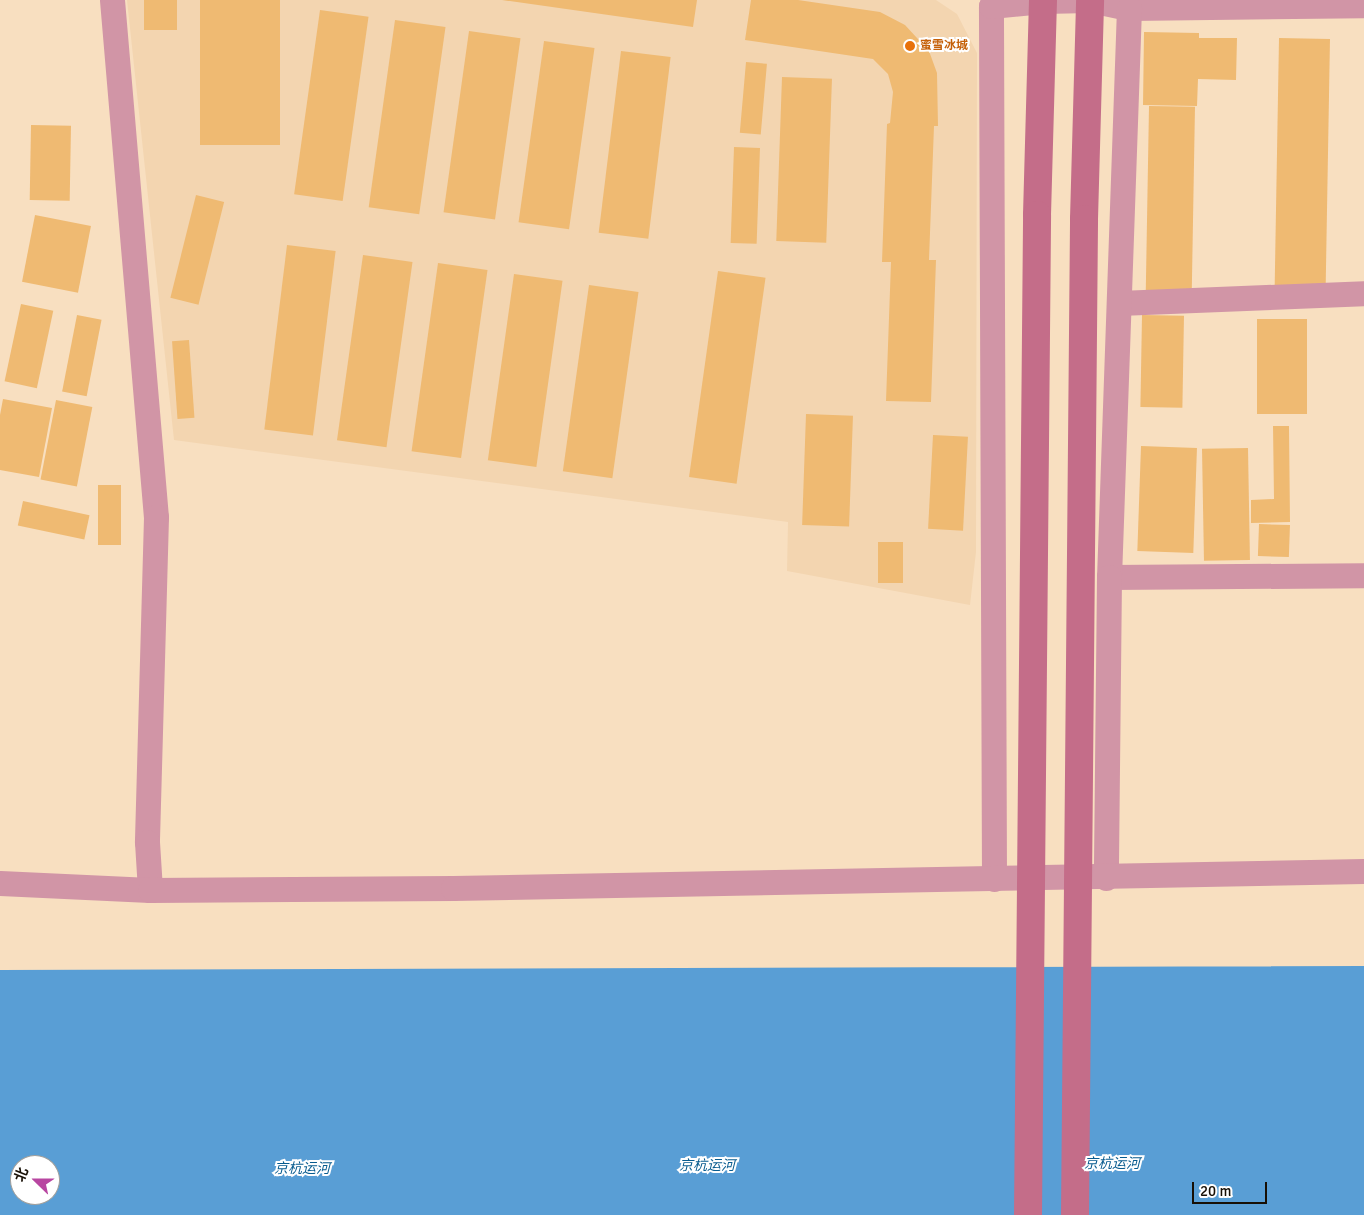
<!DOCTYPE html>
<meta charset="utf-8">
<style>
body{margin:0}
#map{position:relative;width:1364px;height:1215px;overflow:hidden;background:#f8dfc0;font-family:Signika,"Noto Sans SC",sans-serif}
div>[style]{position:absolute}
.built>*{inset:0;background:#f3d5b0}
.water>*{inset:0;background:#599ed5}
.building>*{inset:0;background:#efba72;transform-origin:0 0}
.street>*{height:25px;margin:-12.5px;padding:0 12.5px;transform-origin:12.5px;border-radius:12.5px;background:#d195a6}
.secondary>*{height:28px;margin:-14px;padding:0 14px;transform-origin:14px;border-radius:14px;background:#c46d89}
.secondary-bridge>*{height:28px;margin:-14px;padding:0 14px;transform-origin:14px;border-radius:14px;background:#c46d89}
.dots>*{width:14px;height:14px;translate:-50% -50%;box-sizing:border-box;border:2px solid #fff;border-radius:50%}
span{translate:-50% -50%;white-space:nowrap;text-align:center;line-height:1.15;-webkit-text-stroke:4px #fff;paint-order:stroke}
.food-label{font-size:12px;color:#c56008;font-weight:700}
.left{translate:0 -50%;text-align:left}
.water-label{font-size:14px;color:#075b8f;font-style:italic}
.north{position:absolute;left:10px;top:1155px;width:50px;height:50px;box-sizing:border-box;background:#fff;border:1px solid #a29f9b;border-radius:50%;rotate:292deg;font-size:14px;font-weight:700;line-height:20px;text-align:center;color:#170f05}
.north::after{content:'';display:block;margin:auto;width:18px;height:22px;background:#b846a1;clip-path:polygon(50% 0,100% 100%,50% 72%,0 100%)}
.scale{position:absolute;left:1192px;top:1182px;width:75px;height:22px;box-sizing:border-box;border:2px solid #170f05;border-top:0;padding-left:6px;font-size:15px;line-height:18px;white-space:nowrap;color:#170f05;-webkit-text-stroke:4px #fff;paint-order:stroke}
</style>
<div id="map">
<div class="built">
<i style="clip-path:polygon(127px 0,936px 0,957px 14px,977px 53px,976px 552px,970px 605px,787px 571px,788px 522px,174px 440px)"></i>
</div>
<div class="water">
<i style="clip-path:polygon(evenodd,1364px 966px,1364px 1215px,0 1215px,0 970px,1364px 966px,20px 1165px,50px 1165px,50px 1195px,20px 1195px,20px 1165px)"></i>
</div>
<div class="building">
<i style="left:144px;top:0;width:33px;height:30px"></i>
<i style="left:200px;top:0;width:80px;height:145px"></i>
<i style="clip-path:polygon(502px 0,697px 0,693px 27px)"></i>
<i style="clip-path:polygon(751px 0,798px 0,880px 12px,905px 25px,929px 51px,937px 73px,938px 126px,934px 126px,929px 260px,936px 260px,931px 402px,886px 401px,891px 262px,882px 262px,887px 124px,890px 123px,893px 92px,888px 74px,873px 59px,745px 40px)"></i>
<i style="left:320px;top:10px;width:49px;height:186px;rotate:8deg"></i>
<i style="left:395px;top:20px;width:51px;height:189px;rotate:8deg"></i>
<i style="left:469px;top:31px;width:52px;height:183px;rotate:8deg"></i>
<i style="clip-path:polygon(1144px 32px,1199px 33px,1199px 38px,1237px 38px,1236px 80px,1198px 79px,1197px 106px,1143px 105px)"></i>
<i style="left:1279px;top:38px;width:51px;height:252px;rotate:1deg"></i>
<i style="left:544px;top:41px;width:51px;height:183px;rotate:8deg"></i>
<i style="left:621px;top:51px;width:50px;height:183px;rotate:7deg"></i>
<i style="left:746px;top:62px;width:21px;height:71px;rotate:5deg"></i>
<i style="left:782px;top:77px;width:50px;height:164px;rotate:2deg"></i>
<i style="left:1149px;top:106px;width:46px;height:189px;rotate:1deg"></i>
<i style="left:31px;top:125px;width:40px;height:75px;rotate:1deg"></i>
<i style="left:734px;top:147px;width:26px;height:96px;rotate:2deg"></i>
<i style="left:196px;top:195px;width:29px;height:106px;rotate:14deg"></i>
<i style="left:35px;top:215px;width:57px;height:68px;rotate:11deg"></i>
<i style="left:287px;top:245px;width:49px;height:186px;rotate:7deg"></i>
<i style="left:363px;top:255px;width:50px;height:187px;rotate:8deg"></i>
<i style="left:438px;top:263px;width:50px;height:190px;rotate:8deg"></i>
<i style="left:718px;top:271px;width:48px;height:208px;rotate:8deg"></i>
<i style="left:514px;top:274px;width:49px;height:188px;rotate:8deg"></i>
<i style="left:589px;top:285px;width:50px;height:188px;rotate:8deg"></i>
<i style="left:21px;top:304px;width:33px;height:79px;rotate:12deg"></i>
<i style="left:77px;top:315px;width:25px;height:78px;rotate:11deg"></i>
<i style="left:1142px;top:315px;width:42px;height:92px;rotate:1deg"></i>
<i style="left:1257px;top:319px;width:50px;height:95px"></i>
<i style="left:189px;top:340px;width:78px;height:17px;rotate:86deg"></i>
<i style="clip-path:polygon(3px 399px,52px 408px,39px 477px,0 470px,0 415px)"></i>
<i style="left:56px;top:400px;width:37px;height:81px;rotate:11deg"></i>
<i style="left:806px;top:414px;width:47px;height:111px;rotate:2deg"></i>
<i style="clip-path:polygon(1273px 426px,1289px 426px,1290px 522px,1251px 523px,1251px 500px,1274px 499px)"></i>
<i style="left:933px;top:435px;width:35px;height:94px;rotate:3deg"></i>
<i style="left:1141px;top:446px;width:56px;height:105px;rotate:2deg"></i>
<i style="left:1248px;top:448px;width:112px;height:46px;rotate:89deg"></i>
<i style="left:98px;top:485px;width:23px;height:60px"></i>
<i style="left:23px;top:501px;width:68px;height:25px;rotate:12deg"></i>
<i style="left:1259px;top:524px;width:31px;height:32px;rotate:2deg"></i>
<i style="left:878px;top:542px;width:25px;height:41px"></i>
</div>
<div class="street">
<i style="left:112px;top:0;width:519px;rotate:85.14deg"></i>
<i style="left:156px;top:517px;width:325px;rotate:91.6deg"></i>
<i style="left:147px;top:842px;width:48px;rotate:86.4deg"></i>
<i style="left:1129px;top:8px;width:235px;rotate:-0.7deg"></i>
<i style="left:1119px;top:303px;width:245px;rotate:-2.3deg"></i>
<i style="left:1109px;top:577px;width:255px;rotate:-0.4deg"></i>
<i style="left:994px;top:879px;width:873px;rotate:-90.2deg"></i>
<i style="left:991px;top:6px;width:52px;rotate:-5.5deg"></i>
<i style="left:1043px;top:1px;width:47px;rotate:-1.2deg"></i>
<i style="left:1090px;top:0;width:40px;rotate:12deg"></i>
<i style="left:1129px;top:8px;width:569px;rotate:92.01deg"></i>
<i style="left:1109px;top:577px;width:301px;rotate:90.6deg"></i>
<i style="left:0;top:883px;width:150px;rotate:2.7deg"></i>
<i style="left:150px;top:890px;width:303px;rotate:-0.4deg"></i>
<i style="left:453px;top:888px;width:911px;rotate:-1.07deg"></i>
</div>
<div class="secondary">
<i style="left:1037px;top:215px;width:215px;rotate:-88.4deg"></i>
<i style="left:1084px;top:219px;width:219px;rotate:-88.4deg"></i>
</div>
<div class="secondary-bridge">
<i style="left:1028px;top:1215px;width:1000px;rotate:-89.48deg"></i>
<i style="left:1075px;top:1215px;width:996px;rotate:-89.48deg"></i>
</div>
<div class="dots">
<i style="left:910px;top:46px;background:#e8710a"></i>
</div>
<div class="food-label">
<span class="left" style="left:920px;top:46px">蜜雪冰城</span>
</div>
<div class="water-label">
<span style="left:1112px;top:1164px">京杭运河</span>
<span style="left:707px;top:1166px">京杭运河</span>
<span style="left:302px;top:1169px">京杭运河</span>
</div>
<div class="north">北</div>
<div class="scale">20 m</div>
</div>
